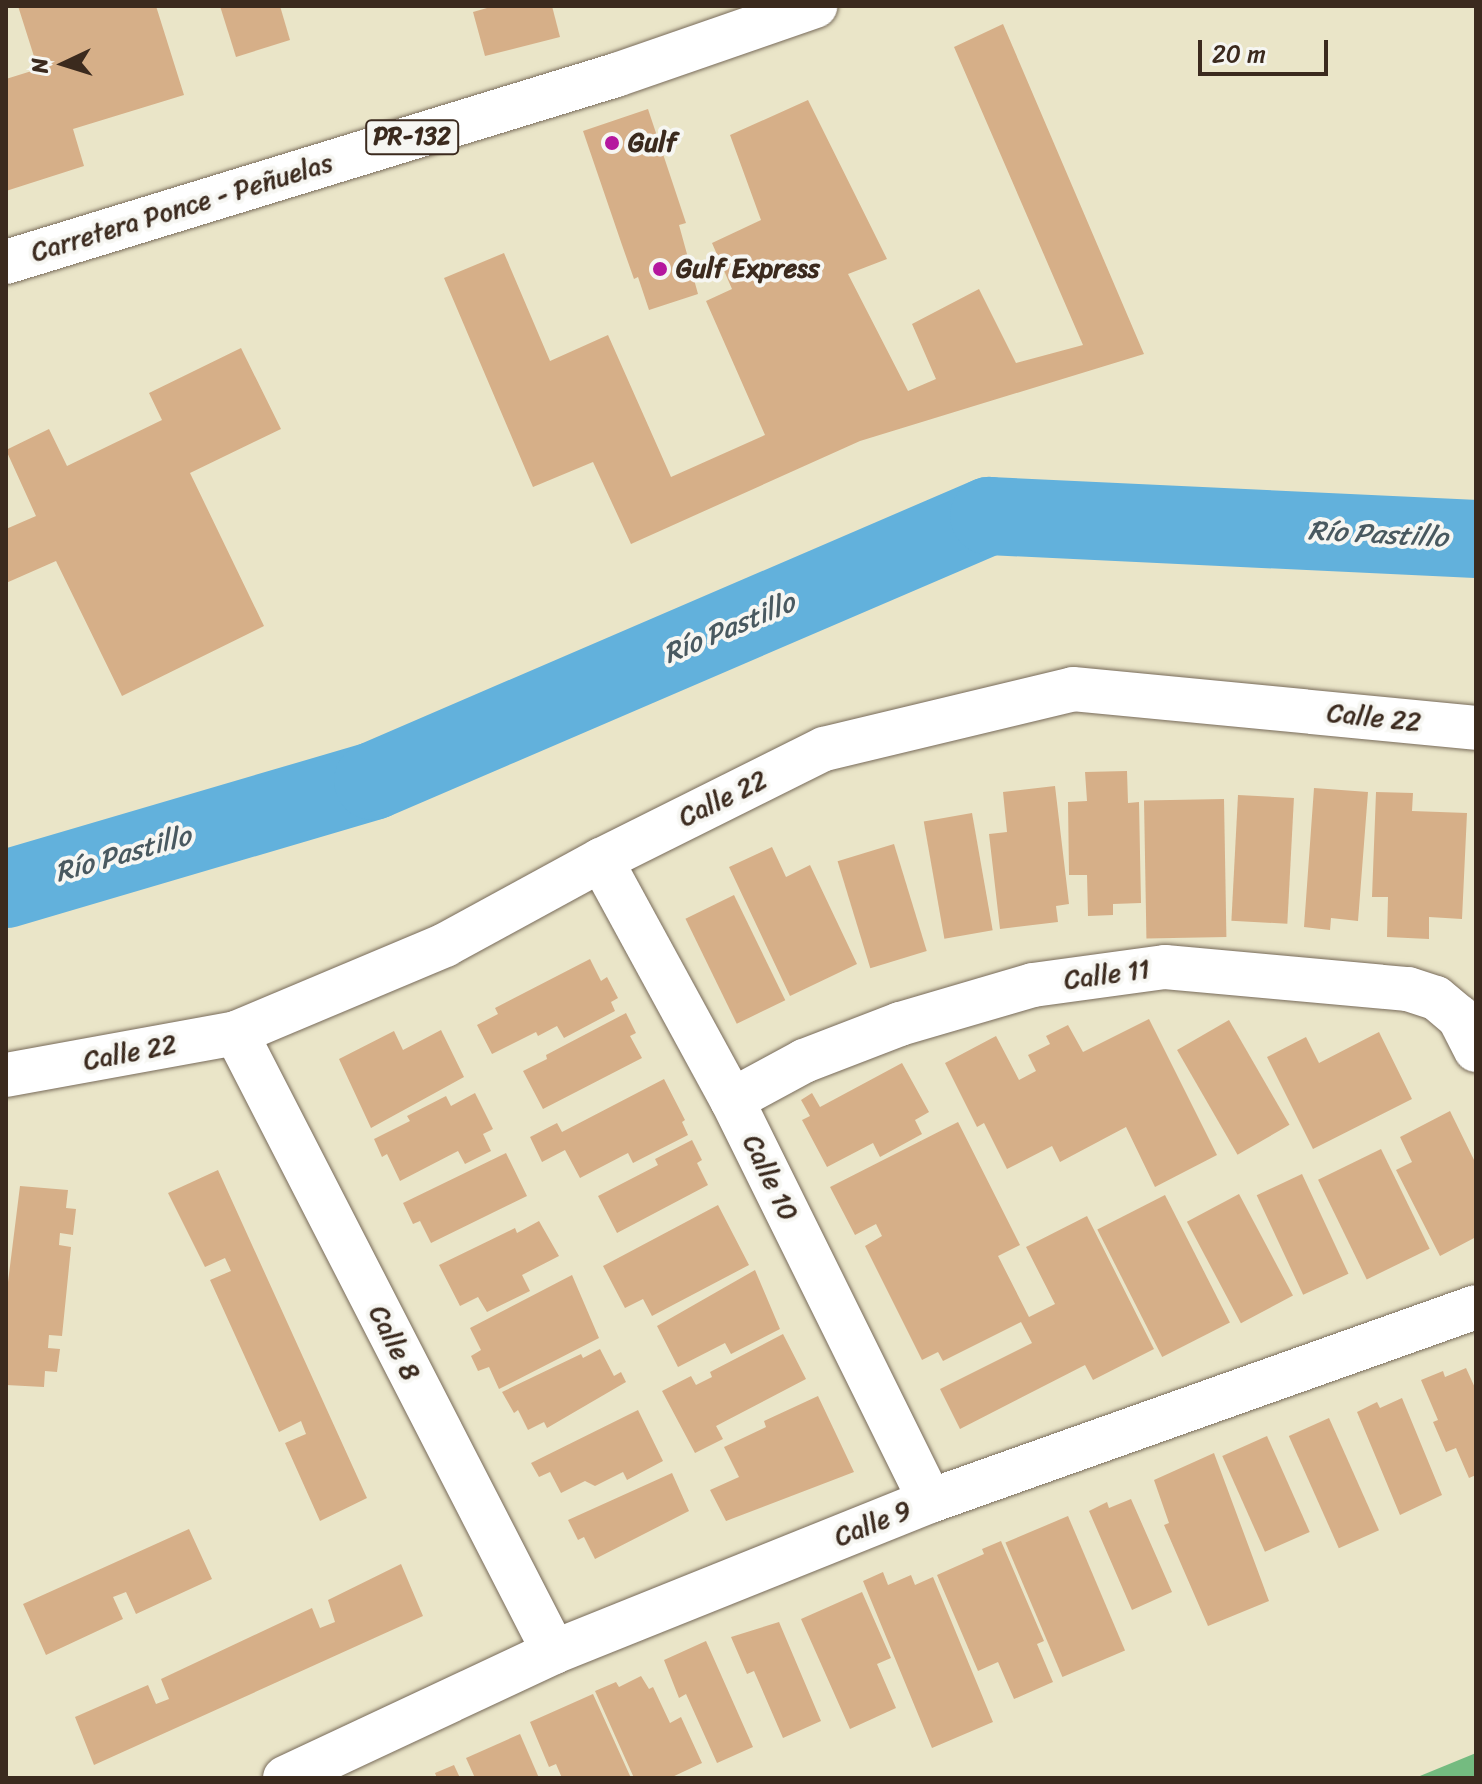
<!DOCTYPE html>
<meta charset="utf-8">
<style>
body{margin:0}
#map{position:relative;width:1482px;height:1784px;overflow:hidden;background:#eae5c8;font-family:Sriracha,sans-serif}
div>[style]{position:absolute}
.forest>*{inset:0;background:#74bb80}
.river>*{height:78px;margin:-39px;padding:0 39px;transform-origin:39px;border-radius:39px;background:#62b1dc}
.building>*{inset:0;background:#d6af88;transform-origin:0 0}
.roads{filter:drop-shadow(0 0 2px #786b5a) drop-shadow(0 0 2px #786b5a)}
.minor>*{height:44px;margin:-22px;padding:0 22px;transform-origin:22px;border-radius:22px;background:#fff}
.primary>*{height:44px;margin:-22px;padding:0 22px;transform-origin:22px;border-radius:22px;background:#fff}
.dots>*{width:22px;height:22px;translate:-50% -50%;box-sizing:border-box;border:4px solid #f6f6f2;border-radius:50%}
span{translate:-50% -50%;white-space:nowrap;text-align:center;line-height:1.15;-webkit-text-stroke:8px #f6f6f2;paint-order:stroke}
.shield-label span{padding:2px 6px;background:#f6f6f2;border:2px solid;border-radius:6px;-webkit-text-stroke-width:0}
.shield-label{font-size:24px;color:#3b2a1e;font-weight:700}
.poi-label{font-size:26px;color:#3b2a1e;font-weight:700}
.left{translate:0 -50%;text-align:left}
.street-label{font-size:26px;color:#3b2a1e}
.water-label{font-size:28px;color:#495960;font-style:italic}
.frame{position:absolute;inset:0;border:8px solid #3b2a1e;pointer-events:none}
.north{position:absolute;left:24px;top:24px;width:80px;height:80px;-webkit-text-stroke:6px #f6f6f2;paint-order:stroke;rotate:266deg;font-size:22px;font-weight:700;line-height:32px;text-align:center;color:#3b2a1e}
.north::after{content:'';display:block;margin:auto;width:28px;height:36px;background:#3b2a1e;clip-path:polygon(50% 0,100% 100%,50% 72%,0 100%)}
.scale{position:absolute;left:1198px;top:40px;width:130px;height:36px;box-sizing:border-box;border:4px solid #3b2a1e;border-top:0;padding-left:10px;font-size:24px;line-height:28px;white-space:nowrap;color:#3b2a1e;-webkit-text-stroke:6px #f6f6f2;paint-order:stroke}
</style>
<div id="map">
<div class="forest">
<i style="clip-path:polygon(1476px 1753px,1476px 1778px,1415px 1778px)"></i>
</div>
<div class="river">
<i style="left:6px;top:889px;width:383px;rotate:-16.4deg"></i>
<i style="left:373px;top:781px;width:671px;rotate:-23.28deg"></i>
<i style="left:989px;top:516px;width:488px;rotate:2.7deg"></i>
</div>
<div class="building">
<i style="clip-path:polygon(18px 6px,156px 6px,184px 95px,73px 129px,84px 166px,6px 191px,6px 79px,38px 69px)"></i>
<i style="clip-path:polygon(220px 6px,280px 6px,290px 40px,236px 57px)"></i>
<i style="clip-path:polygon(494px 6px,552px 6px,560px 37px,485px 56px,473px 12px)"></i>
<i style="clip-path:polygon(1003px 24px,1144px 354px,860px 441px,631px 544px,593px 462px,533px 487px,444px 278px,504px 253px,550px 361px,608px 335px,671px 477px,765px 435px,706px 301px,732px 289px,712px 243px,761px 220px,730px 135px,808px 100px,887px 259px,848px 274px,908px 391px,936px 379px,912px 324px,979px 289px,1016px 363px,1083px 345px,954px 47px)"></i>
<i style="clip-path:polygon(648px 109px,686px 223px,679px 225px,698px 294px,649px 310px,638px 277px,634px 279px,622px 245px,583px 131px)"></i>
<i style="clip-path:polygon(241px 348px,281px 429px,190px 473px,264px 626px,122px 696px,56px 561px,6px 583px,6px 529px,36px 516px,6px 450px,49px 429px,67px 466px,162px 420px,149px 393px)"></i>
<i style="clip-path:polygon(1127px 771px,1128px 803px,1139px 802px,1141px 903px,1113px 904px,1113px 915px,1088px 916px,1087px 875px,1069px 875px,1068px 802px,1087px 801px,1085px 772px)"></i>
<i style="clip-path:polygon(1055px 786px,1069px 904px,1056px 906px,1058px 922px,1000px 929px,989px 834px,1007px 832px,1003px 792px)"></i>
<i style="clip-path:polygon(1314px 788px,1368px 792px,1358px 921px,1331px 918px,1330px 930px,1304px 927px)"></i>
<i style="clip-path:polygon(1376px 792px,1413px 793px,1412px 811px,1467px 813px,1462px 919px,1429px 917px,1429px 939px,1387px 937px,1388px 897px,1372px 897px)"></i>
<i style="left:1238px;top:795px;width:56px;height:126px;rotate:3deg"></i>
<i style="left:1224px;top:799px;width:138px;height:80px;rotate:89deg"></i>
<i style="left:972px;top:813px;width:119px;height:49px;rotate:80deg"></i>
<i style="left:894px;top:844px;width:112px;height:59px;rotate:73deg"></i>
<i style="clip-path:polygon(772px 847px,786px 877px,810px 865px,857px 964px,790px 996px,729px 867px)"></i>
<i style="left:734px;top:895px;width:117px;height:54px;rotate:64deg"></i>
<i style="clip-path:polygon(590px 959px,601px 981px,607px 977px,618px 998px,611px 1002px,615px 1011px,564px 1038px,557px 1026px,538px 1036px,536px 1032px,492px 1054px,477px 1025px,498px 1014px,495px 1008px)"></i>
<i style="clip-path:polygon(626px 1013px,636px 1033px,630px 1036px,642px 1058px,543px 1109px,523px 1071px,547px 1059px,546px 1055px)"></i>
<i style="clip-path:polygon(1149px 1019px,1217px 1155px,1155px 1187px,1126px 1127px,1060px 1162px,1052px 1146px,1007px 1169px,984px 1123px,977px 1127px,945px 1063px,996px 1036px,1019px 1080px,1036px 1071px,1028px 1055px,1050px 1044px,1046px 1036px,1068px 1025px,1083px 1052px)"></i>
<i style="left:1229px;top:1020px;width:121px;height:60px;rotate:60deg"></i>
<i style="clip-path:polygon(441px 1030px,464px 1077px,371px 1128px,339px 1059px,394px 1031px,403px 1050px)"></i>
<i style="clip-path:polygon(1379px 1032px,1412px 1099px,1313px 1149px,1267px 1057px,1306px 1037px,1319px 1063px)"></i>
<i style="clip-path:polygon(902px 1063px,929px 1112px,915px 1120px,922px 1134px,880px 1157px,873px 1143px,827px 1167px,802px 1120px,810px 1116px,801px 1100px,812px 1093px,820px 1107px)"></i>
<i style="clip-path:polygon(664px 1079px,685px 1120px,682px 1122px,688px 1135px,633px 1163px,628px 1153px,580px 1178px,565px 1150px,542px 1162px,530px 1137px,557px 1123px,562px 1132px)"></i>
<i style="clip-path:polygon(475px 1093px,493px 1129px,483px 1134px,491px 1151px,465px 1164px,458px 1151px,400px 1181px,387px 1154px,382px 1157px,374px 1139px,410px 1121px,407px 1116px,446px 1096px,451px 1106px)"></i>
<i style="clip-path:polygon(1450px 1111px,1476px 1164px,1476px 1237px,1440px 1256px,1396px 1170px,1412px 1162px,1400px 1137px)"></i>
<i style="clip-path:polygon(958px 1122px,1020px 1245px,998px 1256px,1029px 1317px,1055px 1304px,1026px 1247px,1087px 1216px,1154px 1349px,1093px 1380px,1085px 1365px,960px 1429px,940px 1389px,1032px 1343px,1021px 1322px,943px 1361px,938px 1352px,922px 1360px,865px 1246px,882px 1236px,876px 1224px,855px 1235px,830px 1187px)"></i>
<i style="clip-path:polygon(692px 1140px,702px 1160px,697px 1163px,708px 1185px,617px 1233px,598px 1196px,658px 1165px,655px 1159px)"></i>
<i style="left:1381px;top:1149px;width:111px;height:70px;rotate:64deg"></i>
<i style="clip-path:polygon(506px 1153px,527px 1196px,431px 1243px,420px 1221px,413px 1224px,403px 1203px)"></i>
<i style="clip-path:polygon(218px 1170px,367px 1498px,320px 1521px,285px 1443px,306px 1434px,301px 1421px,279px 1432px,210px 1280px,231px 1271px,225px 1258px,205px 1267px,168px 1193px)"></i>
<i style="left:1302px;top:1174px;width:110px;height:50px;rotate:65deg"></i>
<i style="clip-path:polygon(20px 1186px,68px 1190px,66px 1208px,76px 1209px,73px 1235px,60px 1233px,59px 1245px,71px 1247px,62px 1336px,49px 1335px,48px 1348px,60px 1349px,57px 1372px,45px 1371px,44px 1387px,6px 1385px,6px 1298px)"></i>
<i style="left:1239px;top:1194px;width:115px;height:59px;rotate:62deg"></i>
<i style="left:1165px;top:1195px;width:143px;height:76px;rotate:63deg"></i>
<i style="clip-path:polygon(718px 1205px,749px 1265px,652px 1316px,643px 1299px,625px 1308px,603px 1266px)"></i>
<i style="clip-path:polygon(539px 1221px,559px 1256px,522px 1275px,530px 1291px,487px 1312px,478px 1297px,460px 1306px,439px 1265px,515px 1228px,517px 1233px)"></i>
<i style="clip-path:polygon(755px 1270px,780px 1329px,731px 1354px,725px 1343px,678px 1367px,657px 1326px)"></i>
<i style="clip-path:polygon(572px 1275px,599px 1338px,499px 1389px,489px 1367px,478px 1371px,471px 1356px,481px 1350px,470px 1328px)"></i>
<i style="clip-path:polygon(783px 1334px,806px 1379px,716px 1426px,723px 1439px,695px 1453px,662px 1391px,691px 1376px,696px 1385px,712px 1377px,710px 1372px)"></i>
<i style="clip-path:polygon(600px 1349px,614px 1376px,621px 1372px,626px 1382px,547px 1428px,544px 1422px,528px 1430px,518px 1410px,514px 1413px,502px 1392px,581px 1354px,583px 1358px)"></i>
<i style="clip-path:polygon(1466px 1368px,1476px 1390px,1476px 1475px,1469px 1478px,1456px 1448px,1446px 1452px,1433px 1422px,1438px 1420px,1421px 1380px,1443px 1371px,1445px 1377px)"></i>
<i style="clip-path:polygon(818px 1396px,854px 1472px,726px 1521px,710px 1490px,739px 1477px,724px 1447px,766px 1427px,764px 1421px)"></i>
<i style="clip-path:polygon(1402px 1398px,1442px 1495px,1400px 1515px,1357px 1412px,1377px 1402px,1380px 1408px)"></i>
<i style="clip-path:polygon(638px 1410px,663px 1461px,627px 1480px,623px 1472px,595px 1486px,585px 1481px,561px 1493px,550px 1472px,539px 1477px,531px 1463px)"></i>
<i style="left:1329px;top:1418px;width:123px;height:44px;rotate:66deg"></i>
<i style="left:1267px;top:1436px;width:105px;height:49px;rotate:66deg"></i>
<i style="clip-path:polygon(1214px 1453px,1269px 1601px,1208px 1626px,1164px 1525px,1169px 1523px,1154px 1480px)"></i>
<i style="clip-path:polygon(672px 1473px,689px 1511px,595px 1559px,584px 1537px,578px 1540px,568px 1520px)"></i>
<i style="clip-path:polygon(1131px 1499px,1172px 1592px,1132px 1610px,1089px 1511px,1107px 1502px,1109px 1508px)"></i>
<i style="left:1068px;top:1516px;width:146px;height:68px;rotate:67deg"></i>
<i style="clip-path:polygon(189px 1529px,212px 1579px,136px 1614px,126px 1592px,113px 1597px,123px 1619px,46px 1655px,23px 1604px)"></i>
<i style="clip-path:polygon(1001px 1541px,1044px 1641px,1037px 1644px,1053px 1682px,1014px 1699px,998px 1662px,978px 1671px,937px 1575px,984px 1554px,982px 1549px)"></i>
<i style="clip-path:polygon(401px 1564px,423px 1616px,94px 1765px,75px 1717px,148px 1685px,156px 1704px,169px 1699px,161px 1679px,312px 1608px,320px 1628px,335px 1622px,328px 1600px)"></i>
<i style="clip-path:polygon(883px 1572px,888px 1585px,911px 1575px,915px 1585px,933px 1577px,993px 1722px,932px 1748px,863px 1581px)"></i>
<i style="clip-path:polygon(862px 1592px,891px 1658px,877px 1664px,896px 1708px,850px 1729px,801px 1619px)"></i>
<i style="clip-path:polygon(779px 1622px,821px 1721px,783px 1738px,754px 1671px,747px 1674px,731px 1637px)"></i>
<i style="clip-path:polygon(706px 1641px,753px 1747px,717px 1763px,686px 1694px,679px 1698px,664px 1660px)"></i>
<i style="clip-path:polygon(641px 1676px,649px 1689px,653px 1687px,670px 1723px,681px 1717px,702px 1763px,670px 1778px,634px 1778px,595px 1691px,616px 1682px,619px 1687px)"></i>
<i style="clip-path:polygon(593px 1694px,631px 1778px,562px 1778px,556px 1764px,549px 1767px,530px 1722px)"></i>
<i style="clip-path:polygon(520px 1734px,539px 1778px,475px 1778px,466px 1758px)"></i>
<i style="clip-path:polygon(454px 1765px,460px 1778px,437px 1778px,435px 1773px)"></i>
</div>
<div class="roads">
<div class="minor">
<i style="left:601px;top:860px;width:273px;rotate:61.4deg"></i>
<i style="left:732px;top:1100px;width:447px;rotate:63.7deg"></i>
<i style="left:236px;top:1033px;width:696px;rotate:62.81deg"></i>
<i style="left:6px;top:1075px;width:234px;rotate:-10.3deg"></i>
<i style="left:236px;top:1033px;width:227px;rotate:-22.8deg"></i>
<i style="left:445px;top:945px;width:178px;rotate:-28.6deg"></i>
<i style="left:601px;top:860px;width:249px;rotate:-26.5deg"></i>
<i style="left:824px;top:749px;width:256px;rotate:-13.5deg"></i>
<i style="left:1073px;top:689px;width:405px;rotate:5.5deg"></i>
<i style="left:732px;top:1100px;width:82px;rotate:-28.4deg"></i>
<i style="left:804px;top:1061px;width:103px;rotate:-21.1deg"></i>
<i style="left:900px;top:1024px;width:139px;rotate:-16.3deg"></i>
<i style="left:1033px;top:985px;width:133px;rotate:-7.8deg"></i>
<i style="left:1165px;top:967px;width:244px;rotate:5.2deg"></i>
<i style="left:1408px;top:989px;width:29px;rotate:18deg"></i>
<i style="left:1436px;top:998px;width:30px;rotate:40deg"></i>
<i style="left:1459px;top:1017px;width:37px;rotate:63deg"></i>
<i style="left:285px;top:1778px;width:297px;rotate:-25.1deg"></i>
<i style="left:554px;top:1652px;width:405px;rotate:-21.9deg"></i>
<i style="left:930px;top:1501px;width:579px;rotate:-19.56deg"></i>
</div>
<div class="primary">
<i style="left:6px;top:262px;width:638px;rotate:-17.04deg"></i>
<i style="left:616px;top:75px;width:211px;rotate:-19.1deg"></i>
</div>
</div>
<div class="dots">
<i style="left:612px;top:143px;background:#b5179e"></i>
<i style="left:660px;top:269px;background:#b5179e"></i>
</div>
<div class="shield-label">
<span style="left:412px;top:137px">PR-132</span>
</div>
<div class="poi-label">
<span class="left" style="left:628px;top:143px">Gulf</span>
<span class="left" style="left:676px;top:269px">Gulf Express</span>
</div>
<div class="street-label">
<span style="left:182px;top:208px;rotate:-17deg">Carretera Ponce - Peñuelas</span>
<span style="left:1374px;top:718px;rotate:6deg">Calle 22</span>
<span style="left:723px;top:799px;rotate:-26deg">Calle 22</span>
<span style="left:1107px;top:975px;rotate:-8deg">Calle 11</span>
<span style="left:130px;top:1053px;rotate:-11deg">Calle 22</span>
<span style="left:770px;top:1178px;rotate:64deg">Calle 10</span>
<span style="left:394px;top:1343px;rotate:63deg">Calle 8</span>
<span style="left:873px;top:1524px;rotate:-22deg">Calle 9</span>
</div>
<div class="water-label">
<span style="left:1378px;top:534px;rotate:3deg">Río Pastillo</span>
<span style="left:729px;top:628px;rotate:-23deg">Río Pastillo</span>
<span style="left:123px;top:854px;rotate:-16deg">Río Pastillo</span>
</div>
<div class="frame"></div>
<div class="north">N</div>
<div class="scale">20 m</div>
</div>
